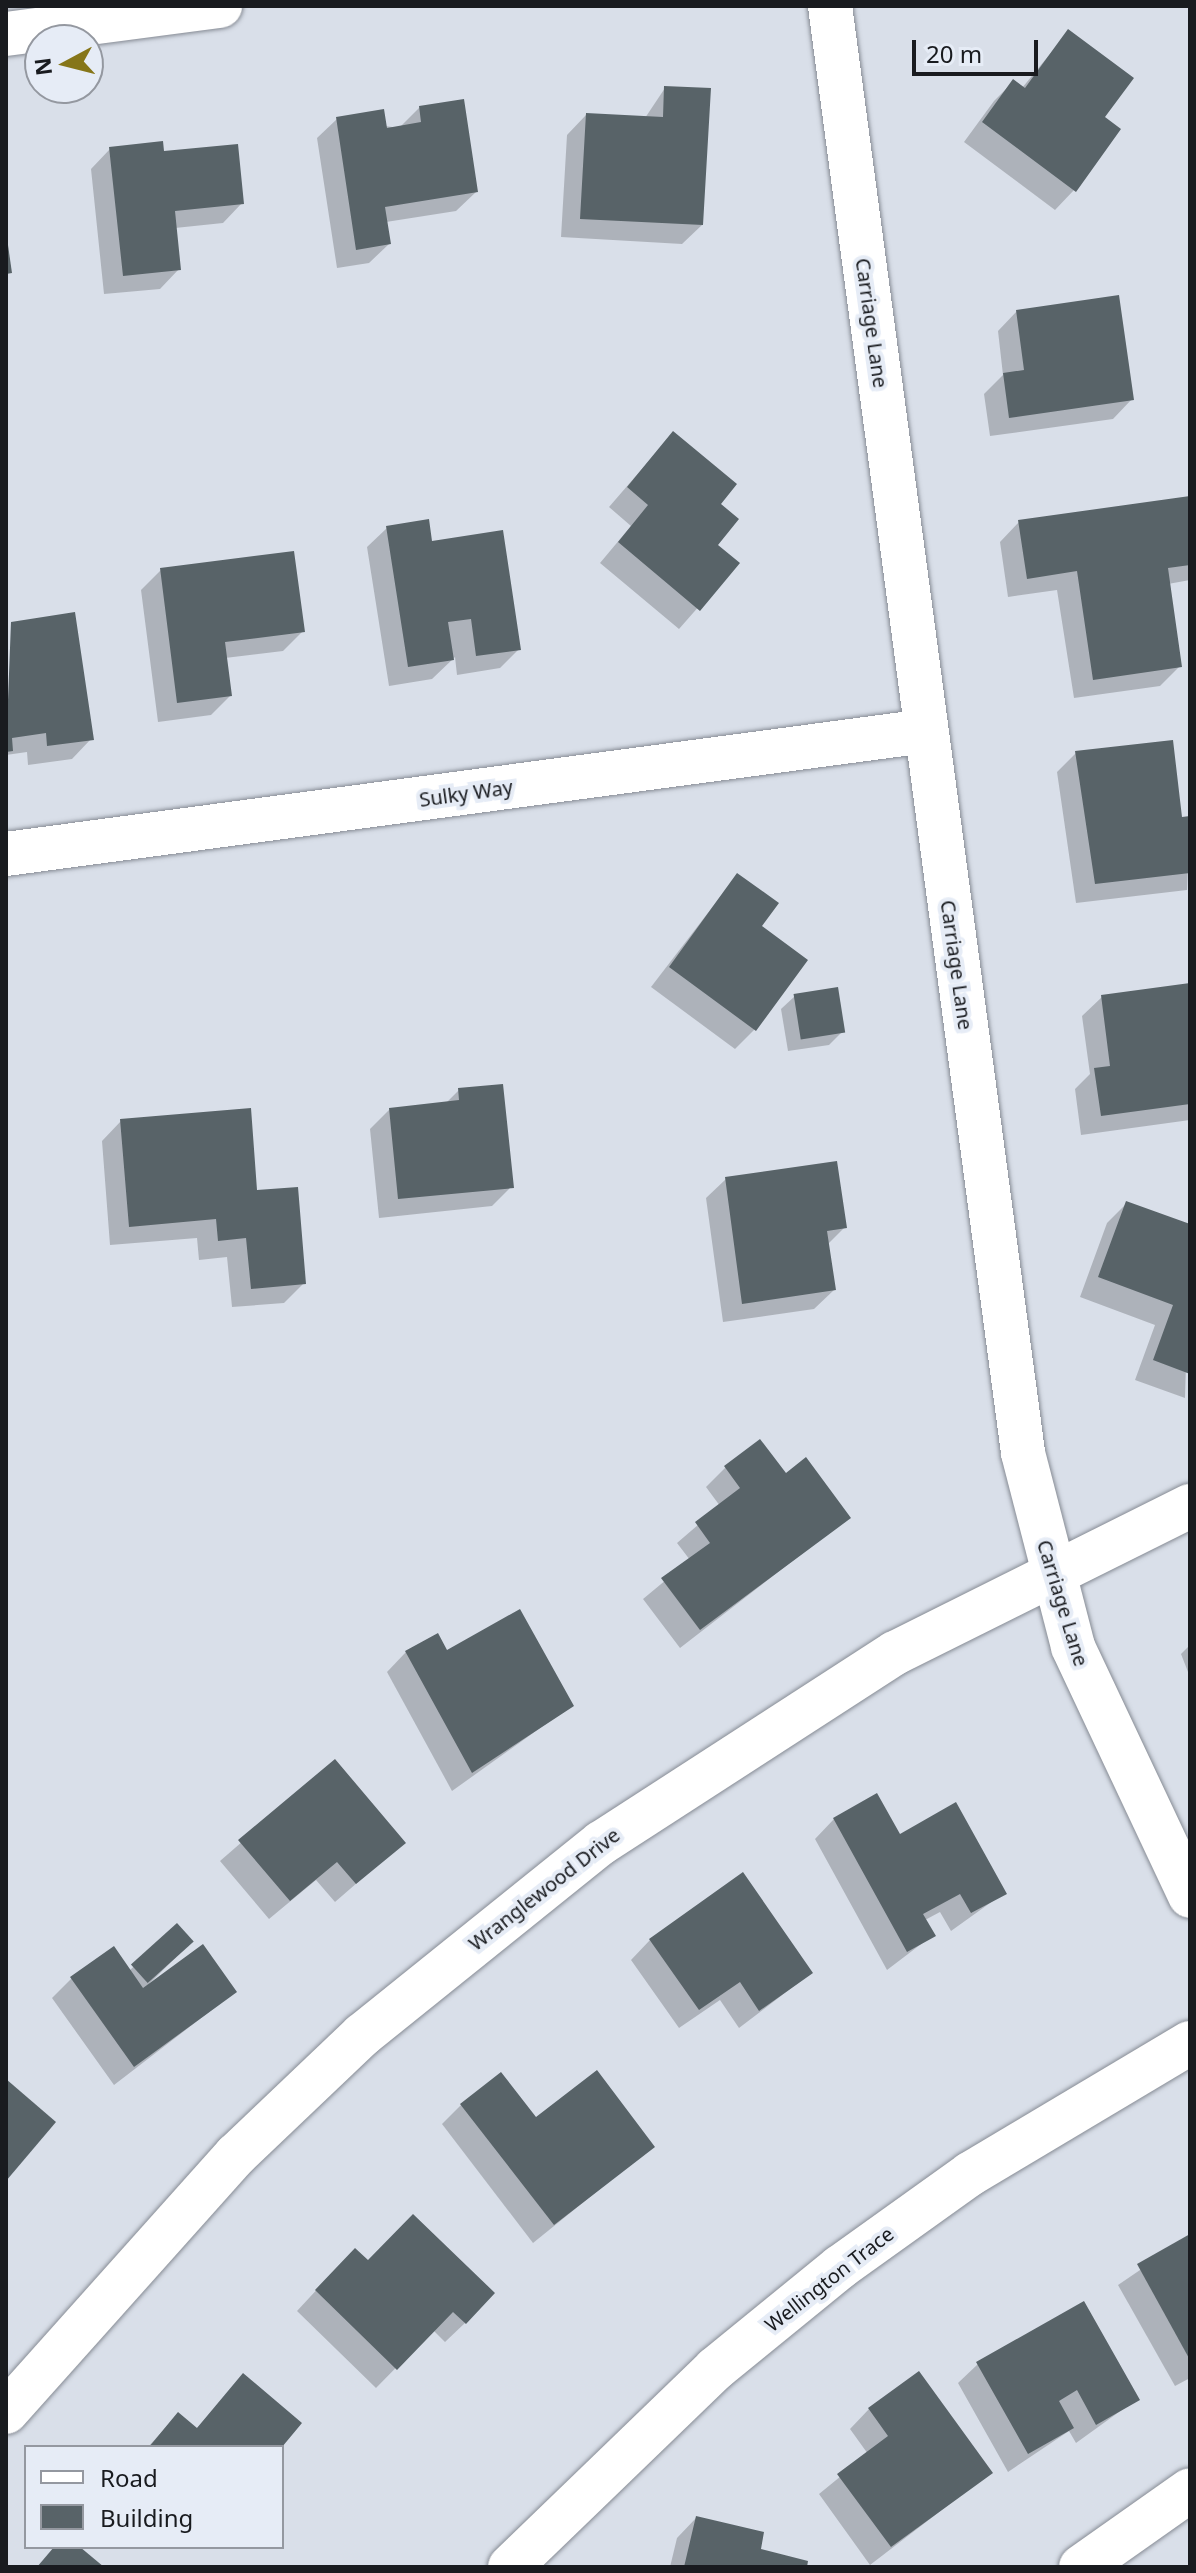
<!DOCTYPE html>
<style>
body{margin:0}
#map{position:relative;width:1196px;height:2573px;overflow:hidden;background:#d9dfe9;font-family:"Noto Sans",sans-serif}
div>[style]{position:absolute}
.shadow>*{inset:0;background:#0003}
.building>*{inset:0;background:#586368;transform-origin:0 0}
.roads{filter:drop-shadow(0 0 2px #868b94) drop-shadow(0 0 2px #868b94)}
.minor>*{height:44px;margin:-22px;padding:0 22px;transform-origin:22px;border-radius:22px;background:#fff}
span{translate:-50% -50%;white-space:nowrap;text-align:center;line-height:1.15;-webkit-text-stroke:8px #e6ecf6;paint-order:stroke}
.street-label{font-size:20px;color:#191b1f}
.frame{position:absolute;inset:0;border:8px solid #191b1f;pointer-events:none}
.legend{position:absolute;left:24px;top:2445px;width:260px;height:104px;box-sizing:border-box;background:#e6ecf6;border:2px solid #9498a0;margin:0;padding:10px 14px;list-style:none;font-size:24px;color:#191b1f}
.legend li{display:flex;align-items:center;gap:16px;height:40px}
.legend b{width:40px;border:2px solid #9498a0}
.north{position:absolute;left:24px;top:24px;width:80px;height:80px;box-sizing:border-box;background:#e6ecf6;border:2px solid #9498a0;border-radius:50%;rotate:263deg;font-size:22px;font-weight:700;line-height:32px;text-align:center;color:#191b1f}
.north::after{content:'';display:block;margin:auto;width:28px;height:36px;background:#867619;clip-path:polygon(50% 0,100% 100%,50% 72%,0 100%)}
.scale{position:absolute;left:912px;top:40px;width:126px;height:36px;box-sizing:border-box;border:4px solid #191b1f;border-top:0;padding-left:10px;font-size:24px;line-height:28px;white-space:nowrap;color:#191b1f;-webkit-text-stroke:6px #e6ecf6;paint-order:stroke}
</style>
<div id="map">
<div class="shadow">
<i style="clip-path:polygon(1068px 32px,1102px 117px,1074px 190px,1055px 210px,964px 142px,994px 101px,1013px 82px,1022px 88px)"></i>
<i style="clip-path:polygon(665px 88px,702px 225px,682px 244px,561px 237px,567px 135px,586px 115px,645px 118px)"></i>
<i style="clip-path:polygon(420px 107px,476px 192px,456px 211px,386px 222px,389px 244px,369px 263px,337px 268px,317px 138px,337px 119px,399px 128px)"></i>
<i style="clip-path:polygon(110px 149px,162px 154px,242px 203px,223px 223px,175px 228px,179px 269px,160px 289px,104px 294px,91px 169px)"></i>
<i style="clip-path:polygon(1017px 311px,1132px 399px,1113px 419px,990px 436px,984px 394px,1003px 375px,998px 331px)"></i>
<i style="clip-path:polygon(673px 433px,718px 505px,715px 545px,737px 563px,679px 629px,600px 563px,631px 526px,609px 507px)"></i>
<i style="clip-path:polygon(1190px 498px,1190px 580px,1168px 584px,1180px 666px,1160px 686px,1074px 698px,1057px 590px,1008px 597px,1000px 542px,1019px 522px)"></i>
<i style="clip-path:polygon(387px 528px,430px 543px,519px 649px,500px 668px,457px 675px,455px 657px,432px 679px,389px 686px,367px 547px)"></i>
<i style="clip-path:polygon(161px 570px,303px 631px,283px 651px,225px 658px,230px 696px,211px 715px,158px 722px,141px 590px)"></i>
<i style="clip-path:polygon(12px 624px,91px 739px,72px 759px,28px 765px,27px 752px,6px 755px)"></i>
<i style="clip-path:polygon(1076px 753px,1180px 819px,1190px 818px,1187px 890px,1076px 903px,1057px 772px)"></i>
<i style="clip-path:polygon(737px 875px,759px 926px,754px 1030px,735px 1049px,651px 987px)"></i>
<i style="clip-path:polygon(1190px 985px,1190px 1120px,1081px 1135px,1075px 1089px,1090px 1074px,1082px 1016px,1102px 997px)"></i>
<i style="clip-path:polygon(795px 996px,843px 1031px,829px 1045px,788px 1051px,781px 1009px)"></i>
<i style="clip-path:polygon(459px 1090px,511px 1187px,492px 1206px,379px 1218px,370px 1129px,390px 1109px,445px 1104px)"></i>
<i style="clip-path:polygon(121px 1121px,255px 1192px,304px 1283px,284px 1303px,232px 1307px,227px 1257px,199px 1260px,197px 1238px,110px 1245px,102px 1141px)"></i>
<i style="clip-path:polygon(726px 1179px,845px 1227px,827px 1245px,834px 1290px,814px 1309px,723px 1322px,706px 1198px)"></i>
<i style="clip-path:polygon(1127px 1203px,1190px 1227px,1185px 1398px,1135px 1380px,1155px 1325px,1080px 1297px,1107px 1223px)"></i>
<i style="clip-path:polygon(726px 1467px,785px 1476px,848px 1518px,680px 1648px,643px 1599px,690px 1560px,677px 1543px,720px 1506px,706px 1487px)"></i>
<i style="clip-path:polygon(1190px 1645px,1190px 1677px,1181px 1654px)"></i>
<i style="clip-path:polygon(406px 1652px,446px 1652px,571px 1706px,452px 1791px,387px 1672px)"></i>
<i style="clip-path:polygon(334px 1762px,403px 1843px,335px 1902px,316px 1880px,269px 1919px,220px 1861px)"></i>
<i style="clip-path:polygon(834px 1819px,899px 1837px,1004px 1893px,951px 1931px,940px 1912px,925px 1920px,933px 1935px,887px 1970px,815px 1839px)"></i>
<i style="clip-path:polygon(177px 1926px,191px 1942px,143px 1990px,235px 1992px,114px 2085px,52px 1998px,72px 1978px,129px 1971px)"></i>
<i style="clip-path:polygon(650px 1940px,811px 1973px,739px 2028px,720px 2000px,679px 2028px,631px 1960px)"></i>
<i style="clip-path:polygon(461px 2105px,535px 2120px,653px 2146px,533px 2243px,442px 2124px)"></i>
<i style="clip-path:polygon(413px 2216px,465px 2323px,445px 2342px,433px 2330px,376px 2388px,297px 2311px,335px 2270px,368px 2263px)"></i>
<i style="clip-path:polygon(1190px 2236px,1190px 2378px,1175px 2386px,1118px 2285px)"></i>
<i style="clip-path:polygon(978px 2364px,1137px 2399px,1076px 2443px,1069px 2431px,1008px 2472px,958px 2383px)"></i>
<i style="clip-path:polygon(243px 2376px,280px 2447px,148px 2447px,178px 2414px,196px 2429px)"></i>
<i style="clip-path:polygon(869px 2409px,990px 2473px,870px 2565px,819px 2494px,868px 2454px,850px 2429px)"></i>
<i style="clip-path:polygon(696px 2518px,759px 2551px,804px 2567px,670px 2567px,677px 2538px)"></i>
</div>
<div class="building">
<i style="clip-path:polygon(1068px 29px,1134px 78px,1105px 117px,1121px 129px,1076px 192px,982px 122px,1013px 79px,1025px 88px)"></i>
<i style="clip-path:polygon(664px 86px,711px 88px,703px 225px,580px 219px,586px 113px,663px 117px)"></i>
<i style="clip-path:polygon(464px 99px,478px 192px,385px 207px,391px 244px,356px 250px,336px 117px,384px 109px,387px 128px,421px 122px,419px 106px)"></i>
<i style="clip-path:polygon(163px 141px,164px 151px,238px 144px,244px 204px,175px 211px,181px 270px,123px 276px,109px 147px)"></i>
<i style="clip-path:polygon(6px 231px,12px 273px,6px 274px)"></i>
<i style="clip-path:polygon(1119px 295px,1134px 400px,1009px 418px,1003px 373px,1024px 370px,1016px 310px)"></i>
<i style="clip-path:polygon(673px 431px,737px 484px,721px 504px,739px 519px,718px 545px,740px 563px,700px 611px,618px 542px,648px 505px,627px 487px)"></i>
<i style="clip-path:polygon(1190px 496px,1190px 565px,1168px 568px,1182px 667px,1093px 680px,1077px 571px,1027px 579px,1018px 520px)"></i>
<i style="clip-path:polygon(429px 519px,432px 541px,503px 530px,521px 650px,476px 656px,471px 619px,448px 622px,454px 660px,408px 667px,386px 526px)"></i>
<i style="clip-path:polygon(294px 551px,305px 632px,225px 642px,232px 696px,177px 703px,160px 568px)"></i>
<i style="clip-path:polygon(75px 612px,94px 740px,47px 746px,46px 733px,12px 738px,13px 751px,6px 752px,11px 622px)"></i>
<i style="clip-path:polygon(1173px 740px,1182px 817px,1190px 816px,1190px 873px,1095px 884px,1075px 751px)"></i>
<i style="clip-path:polygon(737px 873px,779px 903px,762px 926px,808px 960px,756px 1031px,669px 967px)"></i>
<i style="clip-path:polygon(1190px 983px,1190px 1104px,1101px 1116px,1094px 1068px,1110px 1066px,1101px 995px)"></i>
<i style="left:838px;top:987px;width:46px;height:45px;rotate:81deg"></i>
<i style="clip-path:polygon(503px 1084px,514px 1188px,398px 1199px,389px 1108px,459px 1100px,458px 1088px)"></i>
<i style="clip-path:polygon(251px 1108px,257px 1190px,298px 1187px,306px 1284px,251px 1289px,246px 1238px,218px 1241px,216px 1219px,129px 1227px,120px 1119px)"></i>
<i style="clip-path:polygon(837px 1161px,847px 1228px,827px 1231px,836px 1290px,742px 1304px,725px 1177px)"></i>
<i style="clip-path:polygon(1126px 1201px,1190px 1224px,1190px 1374px,1153px 1360px,1173px 1305px,1098px 1277px)"></i>
<i style="clip-path:polygon(760px 1439px,786px 1473px,806px 1457px,851px 1518px,700px 1630px,661px 1578px,710px 1543px,695px 1522px,740px 1488px,724px 1466px)"></i>
<i style="clip-path:polygon(520px 1609px,574px 1706px,472px 1773px,405px 1651px,438px 1633px,447px 1650px)"></i>
<i style="clip-path:polygon(335px 1759px,406px 1843px,356px 1884px,337px 1862px,290px 1901px,238px 1840px)"></i>
<i style="clip-path:polygon(877px 1793px,900px 1834px,956px 1802px,1007px 1894px,971px 1913px,960px 1894px,923px 1914px,936px 1936px,907px 1952px,833px 1818px)"></i>
<i style="clip-path:polygon(743px 1872px,813px 1973px,759px 2011px,740px 1982px,699px 2010px,649px 1939px)"></i>
<i style="left:177px;top:1923px;width:25px;height:62px;rotate:48deg"></i>
<i style="clip-path:polygon(203px 1944px,237px 1992px,134px 2067px,70px 1977px,114px 1946px,143px 1988px)"></i>
<i style="clip-path:polygon(597px 2070px,655px 2147px,554px 2225px,460px 2104px,501px 2072px,536px 2117px)"></i>
<i style="clip-path:polygon(6px 2079px,56px 2122px,6px 2181px)"></i>
<i style="clip-path:polygon(413px 2214px,495px 2293px,466px 2324px,453px 2312px,397px 2370px,315px 2290px,355px 2248px,368px 2260px)"></i>
<i style="clip-path:polygon(1190px 2234px,1190px 2360px,1137px 2264px)"></i>
<i style="clip-path:polygon(1084px 2301px,1140px 2400px,1096px 2425px,1077px 2390px,1059px 2401px,1074px 2428px,1028px 2454px,976px 2362px)"></i>
<i style="clip-path:polygon(919px 2371px,993px 2473px,891px 2547px,837px 2474px,888px 2436px,868px 2408px)"></i>
<i style="clip-path:polygon(243px 2373px,302px 2423px,282px 2447px,149px 2447px,178px 2412px,197px 2428px)"></i>
<i style="clip-path:polygon(696px 2516px,764px 2532px,761px 2549px,808px 2561px,807px 2567px,684px 2567px)"></i>
<i style="clip-path:polygon(54px 2547px,80px 2547px,104px 2567px,37px 2567px)"></i>
</div>
<div class="roads">
<div class="minor">
<i style="left:830px;top:6px;width:1460px;rotate:82.4deg"></i>
<i style="left:1023px;top:1453px;width:200px;rotate:75.5deg"></i>
<i style="left:1073px;top:1647px;width:275px;rotate:64.8deg"></i>
<i style="left:6px;top:34px;width:216px;rotate:-7.5deg"></i>
<i style="left:6px;top:854px;width:928px;rotate:-7.62deg"></i>
<i style="left:6px;top:2412px;width:345px;rotate:-48.2deg"></i>
<i style="left:236px;top:2155px;width:174px;rotate:-43.6deg"></i>
<i style="left:362px;top:2035px;width:307px;rotate:-38.8deg"></i>
<i style="left:601px;top:1843px;width:350px;rotate:-32.9deg"></i>
<i style="left:895px;top:1653px;width:330px;rotate:-26.5deg"></i>
<i style="left:510px;top:2567px;width:285px;rotate:-44deg"></i>
<i style="left:715px;top:2369px;width:161px;rotate:-39.2deg"></i>
<i style="left:840px;top:2267px;width:160px;rotate:-35.6deg"></i>
<i style="left:970px;top:2174px;width:256px;rotate:-30.8deg"></i>
<i style="left:1081px;top:2567px;width:133px;rotate:-35.2deg"></i>
</div>
</div>
<div class="street-label">
<span style="left:872px;top:323px;rotate:82deg">Carriage Lane</span>
<span style="left:466px;top:793px;rotate:-8deg">Sulky Way</span>
<span style="left:957px;top:965px;rotate:82deg">Carriage Lane</span>
<span style="left:1063px;top:1603px;rotate:73deg">Carriage Lane</span>
<span style="left:544px;top:1889px;rotate:-38deg">Wranglewood Drive</span>
<span style="left:829px;top:2279px;rotate:-38deg">Wellington Trace</span>
</div>
<div class="frame"></div>
<ul class="legend">
<li><b style="height:10px;background:#fff"></b>Road</li>
<li><b style="height:22px;background:#586368"></b>Building</li>
</ul>
<div class="north">N</div>
<div class="scale">20 m</div>
</div>
